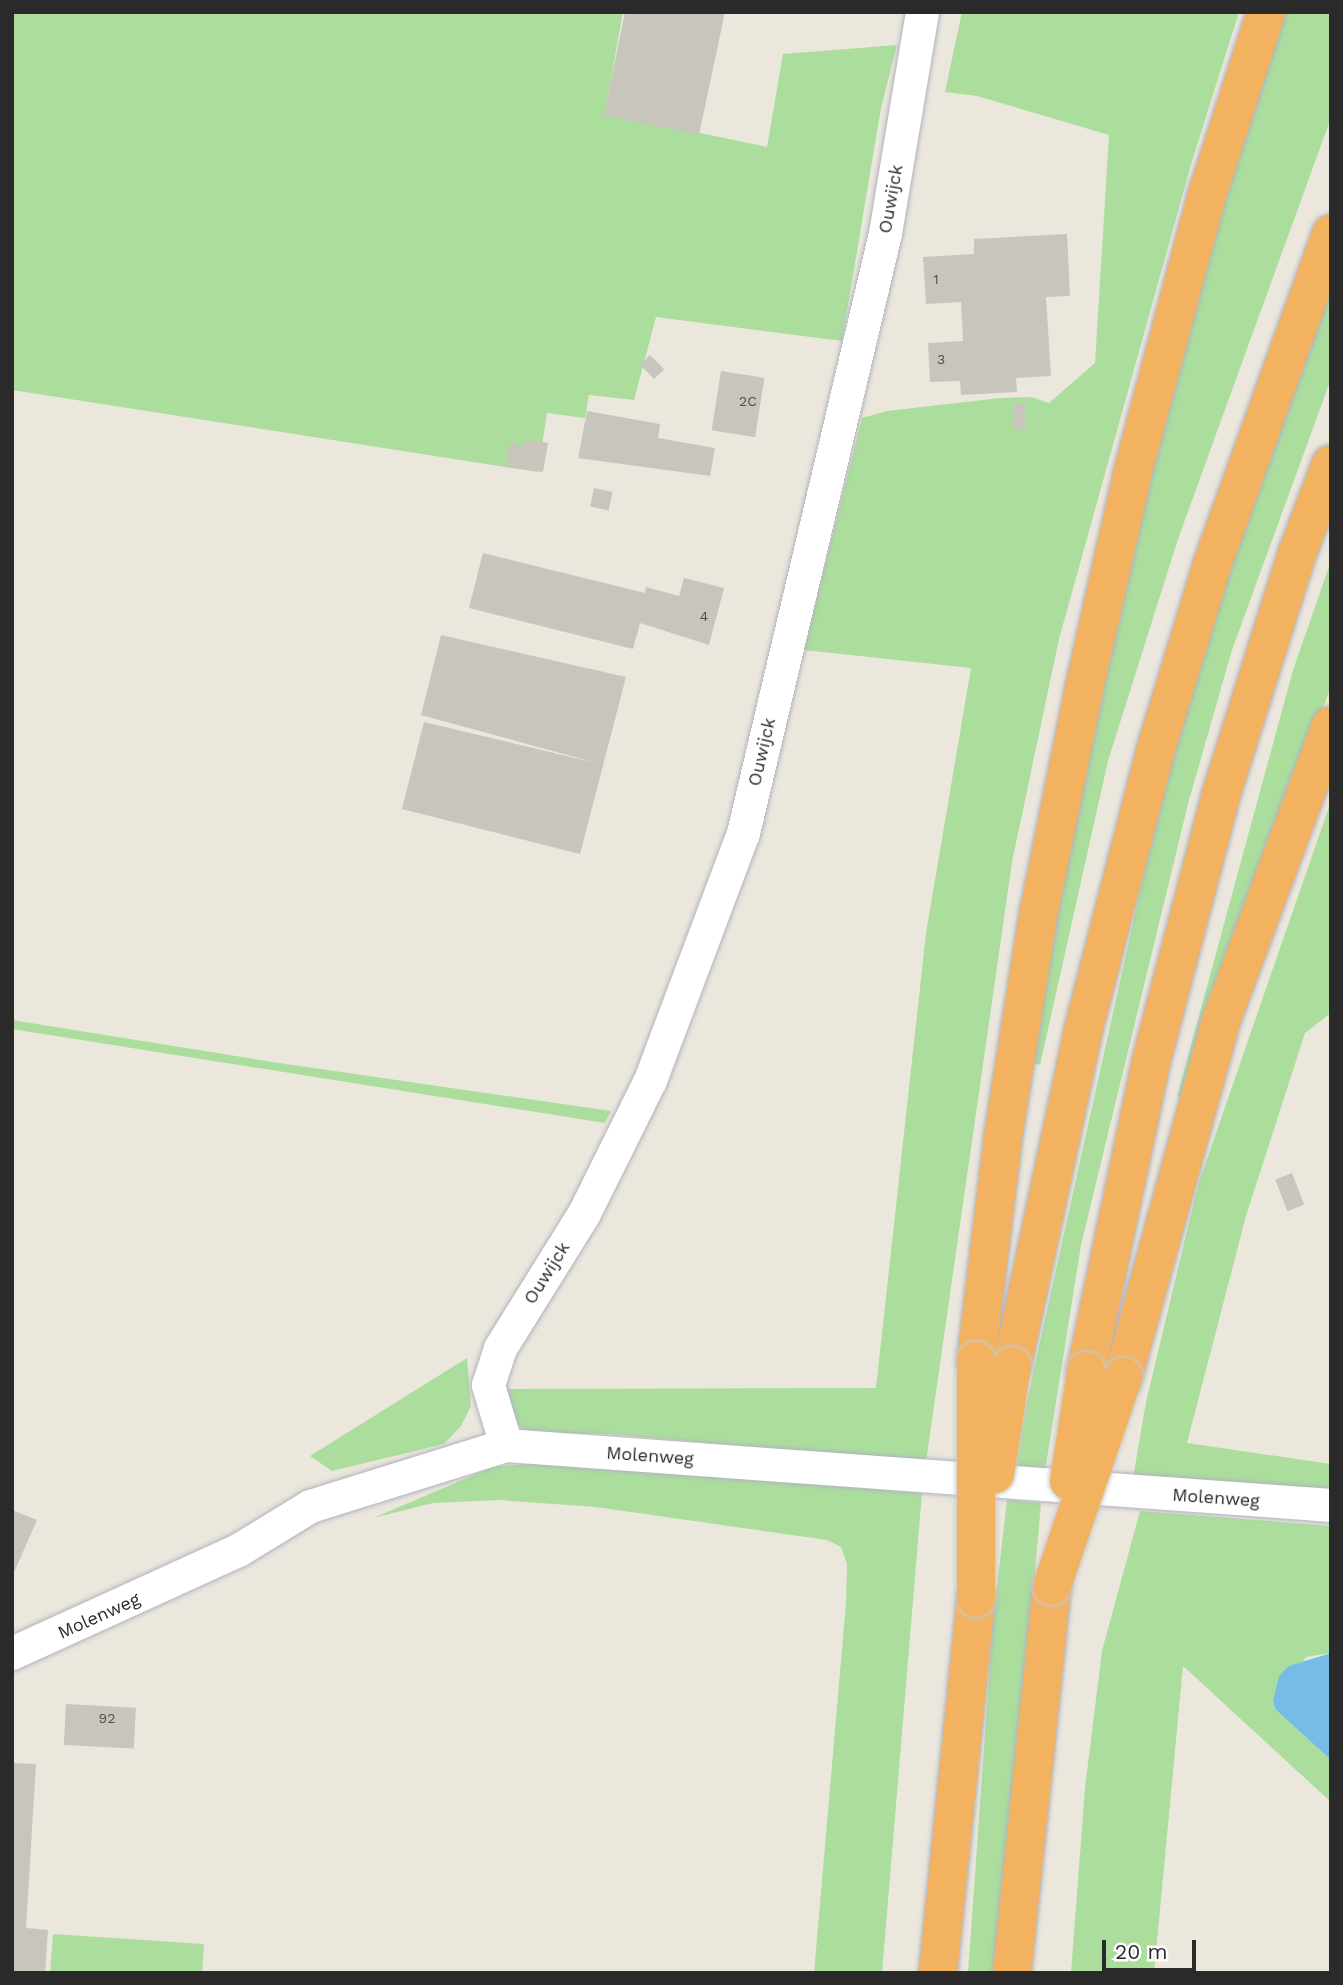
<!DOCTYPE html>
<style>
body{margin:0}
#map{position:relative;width:1343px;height:1985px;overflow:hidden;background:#ebe7dd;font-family:"Work Sans",sans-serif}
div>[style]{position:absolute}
.green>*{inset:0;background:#abde9d}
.water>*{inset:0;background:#77bbe7}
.building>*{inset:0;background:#c7c5bc;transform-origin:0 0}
.roads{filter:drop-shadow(0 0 2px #b1b2bd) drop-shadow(0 0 2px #b1b2bd)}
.street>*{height:33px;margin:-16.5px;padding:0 16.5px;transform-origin:16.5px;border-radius:16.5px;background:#fff}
.highway>*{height:38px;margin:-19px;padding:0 19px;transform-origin:19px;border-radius:19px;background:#f3b260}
.bridges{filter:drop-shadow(0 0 2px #c8c8c8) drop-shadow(0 0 2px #c8c8c8)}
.highway-bridge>*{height:38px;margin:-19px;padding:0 19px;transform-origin:19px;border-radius:19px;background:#f3b260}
span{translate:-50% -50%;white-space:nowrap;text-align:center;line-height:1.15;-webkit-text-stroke:7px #fff;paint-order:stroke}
.number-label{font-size:14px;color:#51514e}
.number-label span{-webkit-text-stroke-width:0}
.street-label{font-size:18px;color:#2a2a2a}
.frame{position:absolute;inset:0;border:14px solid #2a2a2a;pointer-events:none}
.scale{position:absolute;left:1102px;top:1940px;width:94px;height:32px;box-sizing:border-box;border:4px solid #2a2a2a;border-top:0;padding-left:9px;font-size:21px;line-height:24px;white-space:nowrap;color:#2a2a2a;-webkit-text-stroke:5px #fff;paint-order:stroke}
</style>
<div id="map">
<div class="green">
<i style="clip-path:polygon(12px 12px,623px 12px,605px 113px,767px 147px,783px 54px,897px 45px,881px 108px,842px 341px,656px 317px,634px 400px,589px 395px,585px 418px,547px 413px,538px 472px,12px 390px)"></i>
<i style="clip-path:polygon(962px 12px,1239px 12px,1192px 161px,1059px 639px,1012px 862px,926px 1462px,609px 1434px,528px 1432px,516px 1424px,505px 1389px,876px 1388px,926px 933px,971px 668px,804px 650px,862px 418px,887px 411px,1000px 398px,1031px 397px,1049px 403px,1095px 363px,1109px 135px,977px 96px,945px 92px)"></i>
<i style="clip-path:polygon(1279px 12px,1331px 12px,1331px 118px,1178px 539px,1108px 761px,1040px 1065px,1030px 1062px,1055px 908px,1149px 470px)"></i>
<i style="clip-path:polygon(1331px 273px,1331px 379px,1232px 650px,1188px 804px,1081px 1245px,1045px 1471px,1012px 1468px,1196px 639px)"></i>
<i style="clip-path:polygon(1331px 561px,1331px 687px,1286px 800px,1186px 1096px,1177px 1097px,1293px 670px)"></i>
<i style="clip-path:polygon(1331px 801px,1331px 1013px,1305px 1033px,1246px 1216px,1187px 1443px,1331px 1464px,1331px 1492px,1133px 1478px,1146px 1402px,1198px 1185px)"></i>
<i style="clip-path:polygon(12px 1020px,279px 1063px,611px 1111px,605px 1123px,12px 1029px)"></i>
<i style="clip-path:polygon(467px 1358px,471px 1406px,461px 1426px,444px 1444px,332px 1471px,310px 1456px)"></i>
<i style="clip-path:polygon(541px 1463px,922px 1493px,882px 1973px,814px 1973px,846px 1603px,847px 1564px,841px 1547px,827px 1540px,596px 1507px,499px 1500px,433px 1503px,373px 1518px,493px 1467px)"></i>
<i style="clip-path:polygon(1007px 1500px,1041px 1503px,1000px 1973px,968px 1973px,993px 1621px)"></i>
<i style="clip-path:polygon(1140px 1511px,1331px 1526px,1331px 1653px,1306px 1657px,1276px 1710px,1331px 1760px,1331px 1802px,1183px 1666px,1154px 1973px,1071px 1973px,1085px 1788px,1102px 1651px)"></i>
<i style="clip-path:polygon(53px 1934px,204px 1944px,202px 1973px,50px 1973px)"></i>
</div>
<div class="water">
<i style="clip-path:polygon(1331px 1653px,1331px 1760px,1276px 1710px,1273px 1701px,1279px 1676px,1289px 1666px)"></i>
</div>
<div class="building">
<i style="clip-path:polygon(625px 12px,725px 12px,699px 135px,604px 115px)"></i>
<i style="clip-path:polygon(1067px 234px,1070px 296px,1046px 297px,1051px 376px,1016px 378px,1017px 392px,961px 395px,960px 381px,930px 382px,928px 343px,963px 341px,961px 302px,926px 304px,923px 257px,974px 254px,974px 239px)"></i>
<i style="left:650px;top:355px;width:20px;height:14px;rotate:45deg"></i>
<i style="left:721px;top:371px;width:44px;height:60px;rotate:9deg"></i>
<i style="left:1014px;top:404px;width:11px;height:26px"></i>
<i style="clip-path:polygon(587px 411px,660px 424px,658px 438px,715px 448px,710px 476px,578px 458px)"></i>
<i style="clip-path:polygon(525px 439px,548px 443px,543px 472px,506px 467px,509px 443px,524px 446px)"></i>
<i style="left:594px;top:488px;width:19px;height:19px;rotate:12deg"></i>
<i style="clip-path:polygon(483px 553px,645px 593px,646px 587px,679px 596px,684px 578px,724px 588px,709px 645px,640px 623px,633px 649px,469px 608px)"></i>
<i style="clip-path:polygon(441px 635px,626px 677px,580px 854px,402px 809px,424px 722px,600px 764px,421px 715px)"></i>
<i style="left:1292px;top:1173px;width:34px;height:18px;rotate:69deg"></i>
<i style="clip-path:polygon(12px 1510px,37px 1520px,12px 1577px)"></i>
<i style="left:66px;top:1704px;width:70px;height:41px;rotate:3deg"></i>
<i style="clip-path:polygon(12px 1763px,36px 1764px,26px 1928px,48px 1930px,45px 1973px,12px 1973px)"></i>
</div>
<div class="roads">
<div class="street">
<i style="left:506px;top:1445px;width:63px;rotate:-106.7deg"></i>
<i style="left:488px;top:1385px;width:39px;rotate:-72deg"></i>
<i style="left:500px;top:1348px;width:159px;rotate:-58.1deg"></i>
<i style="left:584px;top:1213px;width:148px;rotate:-63.6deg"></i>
<i style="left:650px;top:1080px;width:264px;rotate:-69.4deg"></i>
<i style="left:743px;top:833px;width:617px;rotate:-76.68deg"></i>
<i style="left:885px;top:233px;width:224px;rotate:-80.5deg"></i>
<i style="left:12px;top:1653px;width:248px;rotate:-24.5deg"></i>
<i style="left:238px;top:1550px;width:84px;rotate:-31.4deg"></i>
<i style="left:310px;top:1506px;width:205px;rotate:-17.3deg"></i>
<i style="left:506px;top:1445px;width:827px;rotate:4.16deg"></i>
</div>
<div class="highway">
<i style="left:976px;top:1361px;width:232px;rotate:-83.1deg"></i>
<i style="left:1004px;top:1131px;width:223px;rotate:-81deg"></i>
<i style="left:1039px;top:911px;width:227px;rotate:-78.5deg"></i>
<i style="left:1084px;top:689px;width:223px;rotate:-77.3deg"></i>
<i style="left:1133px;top:471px;width:289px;rotate:-75deg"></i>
<i style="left:1208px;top:192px;width:189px;rotate:-72.1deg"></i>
<i style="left:1012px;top:1366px;width:342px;rotate:-78deg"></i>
<i style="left:1083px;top:1031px;width:288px;rotate:-75.5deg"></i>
<i style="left:1155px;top:752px;width:195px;rotate:-73deg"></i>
<i style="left:1212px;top:565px;width:352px;rotate:-70.2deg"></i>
<i style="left:1086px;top:1371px;width:320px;rotate:-78.1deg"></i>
<i style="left:1152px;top:1058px;width:269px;rotate:-75.3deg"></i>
<i style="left:1220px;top:798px;width:256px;rotate:-72.5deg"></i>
<i style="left:1297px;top:554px;width:96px;rotate:-69.3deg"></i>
<i style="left:1123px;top:1377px;width:369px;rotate:-74.6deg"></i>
<i style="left:1221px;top:1021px;width:315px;rotate:-69.6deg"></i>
<i style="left:938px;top:1973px;width:377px;rotate:-84.2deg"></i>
<i style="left:1012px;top:1973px;width:389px;rotate:-84.1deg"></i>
</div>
</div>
<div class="bridges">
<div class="highway-bridge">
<i style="left:976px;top:1361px;width:237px;rotate:90deg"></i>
<i style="left:995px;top:1474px;width:109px;rotate:-81.1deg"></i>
<i style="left:1069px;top:1481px;width:111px;rotate:-81.2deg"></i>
<i style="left:1052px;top:1586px;width:221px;rotate:-71.2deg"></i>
</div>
</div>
<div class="number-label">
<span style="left:936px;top:279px">1</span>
<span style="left:941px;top:359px">3</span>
<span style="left:748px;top:401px">2C</span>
<span style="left:704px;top:616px">4</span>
<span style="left:107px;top:1718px">92</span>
</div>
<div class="street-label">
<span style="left:891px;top:199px;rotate:-80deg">Ouwijck</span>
<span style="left:762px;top:752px;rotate:-77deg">Ouwijck</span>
<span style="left:547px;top:1273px;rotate:-58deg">Ouwijck</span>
<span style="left:650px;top:1456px;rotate:4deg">Molenweg</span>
<span style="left:1216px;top:1498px;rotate:4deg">Molenweg</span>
<span style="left:99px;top:1616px;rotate:-24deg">Molenweg</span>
</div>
<div class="frame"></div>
<div class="scale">20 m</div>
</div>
